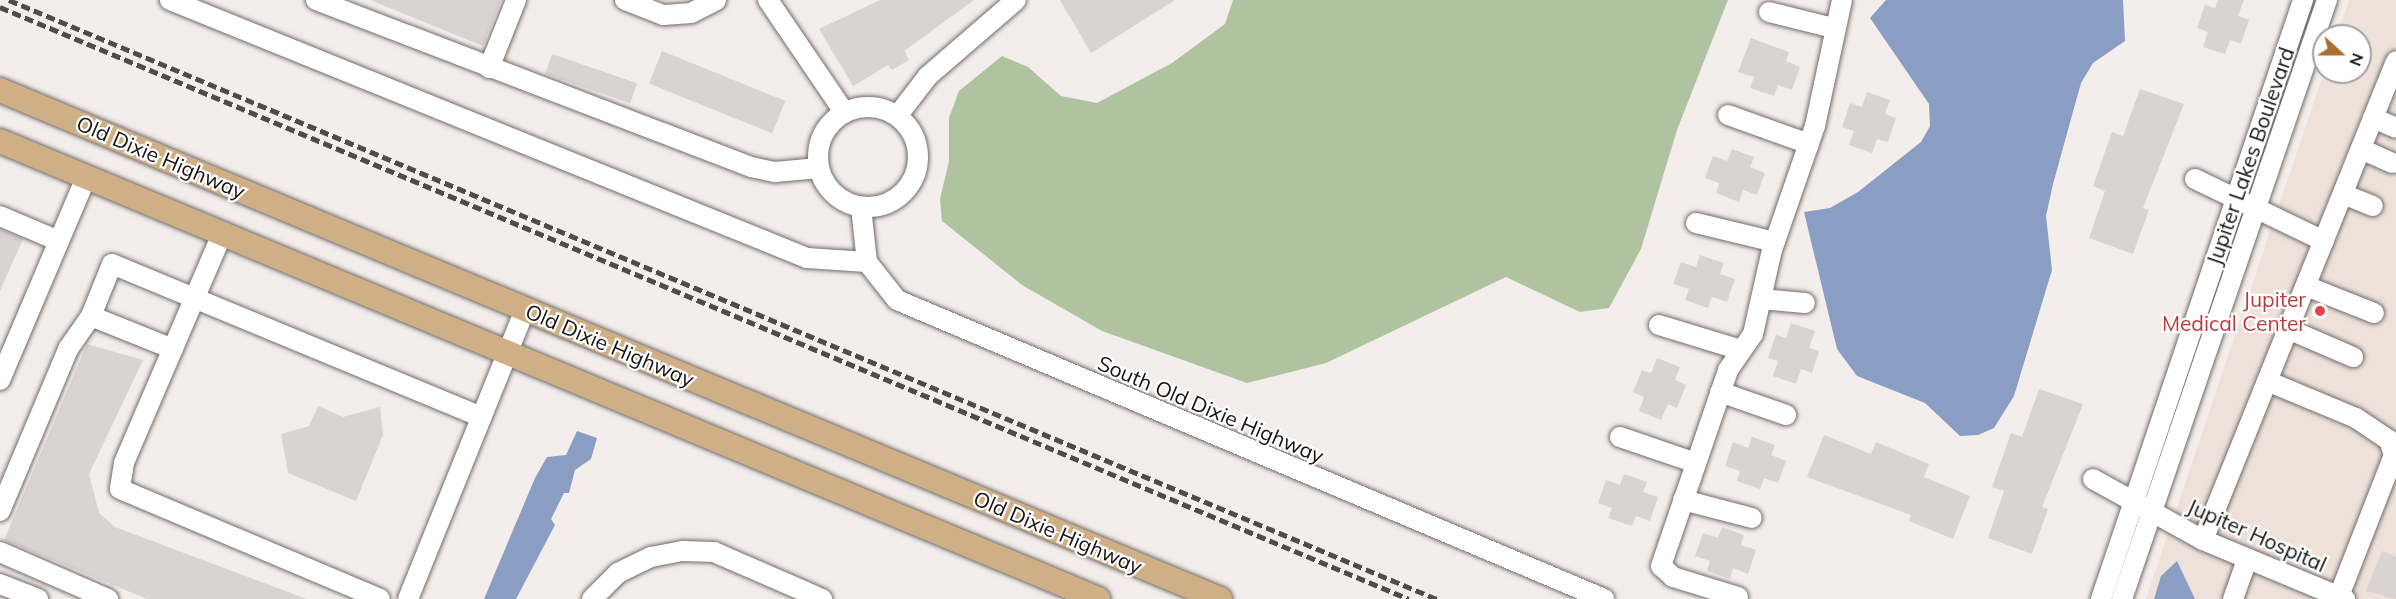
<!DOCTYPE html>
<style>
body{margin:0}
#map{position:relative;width:2396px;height:599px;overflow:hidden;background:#f3edeb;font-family:Mulish,sans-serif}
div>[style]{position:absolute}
.built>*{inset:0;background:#eee1da}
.green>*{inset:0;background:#afc3a0}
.water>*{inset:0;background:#8a9dc3}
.building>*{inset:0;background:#d9d3d1;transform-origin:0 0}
.roads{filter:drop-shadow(0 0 2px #716c6a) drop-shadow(0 0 2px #716c6a)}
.minor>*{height:20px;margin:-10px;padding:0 10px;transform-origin:10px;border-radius:10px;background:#fff}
.minor>.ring{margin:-10px;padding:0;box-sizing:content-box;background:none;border:20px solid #fff;border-radius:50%}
.major>*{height:24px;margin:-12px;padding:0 12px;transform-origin:12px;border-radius:12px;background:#cfb086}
.rail>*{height:4.5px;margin-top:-2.25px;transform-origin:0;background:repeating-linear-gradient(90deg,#4e4b4a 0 9px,transparent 0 13.5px)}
.dots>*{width:16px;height:16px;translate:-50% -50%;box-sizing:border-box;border:3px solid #fff;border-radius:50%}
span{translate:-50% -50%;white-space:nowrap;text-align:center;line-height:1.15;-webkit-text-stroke:4.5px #fff;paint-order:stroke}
.street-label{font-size:21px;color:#171514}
.health-label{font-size:21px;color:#be3a42}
.right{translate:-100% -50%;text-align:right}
.north{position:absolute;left:2312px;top:24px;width:60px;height:60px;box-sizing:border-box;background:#fff;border:2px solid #a2a1a1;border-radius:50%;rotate:111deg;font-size:16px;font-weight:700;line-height:24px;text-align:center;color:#171514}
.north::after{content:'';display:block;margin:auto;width:21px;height:27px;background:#ab6e32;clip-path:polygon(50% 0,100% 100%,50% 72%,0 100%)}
</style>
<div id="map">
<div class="built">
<i style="clip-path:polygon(2349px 0,2396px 0,2396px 599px,2146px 599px,2324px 72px,2360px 72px,2360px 36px,2337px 36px)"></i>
</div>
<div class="green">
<i style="clip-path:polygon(1233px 0,1728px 0,1677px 130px,1641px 249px,1609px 308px,1580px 312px,1506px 277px,1326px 363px,1247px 383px,1102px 331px,1022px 285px,942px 221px,940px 199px,949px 161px,949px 118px,959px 91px,1002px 56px,1028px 67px,1061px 96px,1097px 103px,1172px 63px,1225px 24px)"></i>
</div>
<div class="water">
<i style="clip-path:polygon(1886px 0,2123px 0,2125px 41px,2093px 63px,2081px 83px,2053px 184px,2046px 216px,2052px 270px,2014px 396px,1994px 428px,1978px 435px,1960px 436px,1925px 403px,1857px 376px,1837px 349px,1804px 212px,1830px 208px,1858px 192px,1921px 142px,1930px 126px,1929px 104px,1870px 18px)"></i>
<i style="clip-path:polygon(577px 431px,597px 438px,591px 459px,575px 470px,569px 493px,564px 493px,551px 519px,555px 525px,516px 599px,484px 599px,535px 478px,547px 457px,566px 455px)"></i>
<i style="clip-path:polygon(2177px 561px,2195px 599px,2154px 599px,2161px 576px)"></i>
</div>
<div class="building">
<i style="clip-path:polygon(370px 0,501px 0,483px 46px)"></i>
<i style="clip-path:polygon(880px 0,974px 0,904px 51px,909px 60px,892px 70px,888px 65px,853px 86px,819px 29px)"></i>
<i style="clip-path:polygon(1060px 0,1175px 0,1091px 53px)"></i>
<i style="clip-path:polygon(2218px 0,2244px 0,2238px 16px,2249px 20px,2241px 44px,2230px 40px,2225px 54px,2203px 47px,2208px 32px,2197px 28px,2205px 5px,2215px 8px)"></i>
<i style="clip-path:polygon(1751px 38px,1789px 52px,1786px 61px,1800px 67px,1792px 90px,1778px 85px,1774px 96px,1750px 88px,1754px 77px,1738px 72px)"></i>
<i style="left:662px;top:51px;width:133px;height:35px;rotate:22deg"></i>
<i style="left:552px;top:54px;width:90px;height:21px;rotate:19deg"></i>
<i style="clip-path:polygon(2140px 89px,2184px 104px,2143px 208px,2149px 210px,2133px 254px,2089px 238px,2105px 191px,2093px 186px,2112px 132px,2123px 136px)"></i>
<i style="clip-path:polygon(1867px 92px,1890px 100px,1885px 114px,1896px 118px,1888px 142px,1877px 139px,1872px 153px,1849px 145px,1854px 131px,1842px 127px,1850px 103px,1862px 107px)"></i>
<i style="clip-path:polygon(1732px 149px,1754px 157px,1750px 167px,1765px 173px,1757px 195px,1743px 190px,1739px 202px,1716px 193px,1719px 183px,1705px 178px,1713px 156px,1727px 161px)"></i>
<i style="clip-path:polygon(0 229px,23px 239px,0 291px)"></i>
<i style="clip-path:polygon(1700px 255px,1724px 263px,1720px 274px,1735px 279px,1727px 302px,1712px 297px,1708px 308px,1685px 300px,1689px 289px,1673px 284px,1681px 262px,1696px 267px)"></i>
<i style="clip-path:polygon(1791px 323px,1815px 331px,1809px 348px,1819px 351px,1812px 373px,1801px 369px,1796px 384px,1773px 376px,1778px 361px,1768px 358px,1776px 335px,1786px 338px)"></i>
<i style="clip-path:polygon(87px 344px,143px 360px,89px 474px,99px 513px,115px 527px,307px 599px,147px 599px,4px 540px)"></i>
<i style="clip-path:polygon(1657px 358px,1680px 367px,1675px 380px,1686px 385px,1677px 408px,1668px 404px,1661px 420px,1639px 411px,1644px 397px,1633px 392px,1642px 370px,1651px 373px)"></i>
<i style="clip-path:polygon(2039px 389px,2083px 404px,2042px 507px,2048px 509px,2032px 554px,1988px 538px,2004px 491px,1992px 487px,2011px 433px,2022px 437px)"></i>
<i style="clip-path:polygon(318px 406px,343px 417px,380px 407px,383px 435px,356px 501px,288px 473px,281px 434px,309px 426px)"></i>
<i style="clip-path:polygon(1824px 435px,1871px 454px,1876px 442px,1929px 464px,1924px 477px,1970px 496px,1953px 539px,1909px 521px,1911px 515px,1807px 477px)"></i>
<i style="clip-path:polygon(1752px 437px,1775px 445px,1771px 455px,1786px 461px,1778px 483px,1764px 478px,1760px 489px,1737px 481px,1740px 471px,1725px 466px,1733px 442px,1748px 448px)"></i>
<i style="clip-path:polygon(1624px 474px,1647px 482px,1643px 492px,1658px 497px,1650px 521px,1636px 516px,1632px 526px,1608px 518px,1612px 508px,1598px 503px,1606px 480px,1620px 485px)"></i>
<i style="clip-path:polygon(1722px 527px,1744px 535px,1741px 545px,1756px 550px,1748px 574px,1733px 568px,1730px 579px,1707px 571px,1710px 561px,1695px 556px,1703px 533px,1718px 538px)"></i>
<i style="clip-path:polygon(2382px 551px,2396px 557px,2396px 599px,2366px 591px)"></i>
</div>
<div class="roads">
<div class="minor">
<i style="left:170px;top:0;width:687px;rotate:22.05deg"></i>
<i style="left:807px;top:258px;width:60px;rotate:3.8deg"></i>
<i style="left:316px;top:0;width:466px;rotate:21deg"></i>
<i style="left:751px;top:167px;width:25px;rotate:12deg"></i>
<i style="left:775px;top:172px;width:44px;rotate:-5.2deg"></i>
<i style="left:625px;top:0;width:41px;rotate:21.5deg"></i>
<i style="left:663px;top:15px;width:28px;rotate:-4deg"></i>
<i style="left:691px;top:13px;width:28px;rotate:-27deg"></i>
<i style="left:768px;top:0;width:135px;rotate:55.8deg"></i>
<i style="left:1769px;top:12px;width:66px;rotate:14deg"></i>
<i style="left:489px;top:68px;width:73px;rotate:-68.3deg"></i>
<i class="ring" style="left:818px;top:107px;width:80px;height:80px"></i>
<i style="left:898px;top:115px;width:49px;rotate:-52.4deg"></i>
<i style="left:928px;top:76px;width:116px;rotate:-40.8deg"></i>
<i style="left:1728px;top:115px;width:86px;rotate:19.7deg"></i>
<i style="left:2373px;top:118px;width:25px;rotate:23deg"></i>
<i style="left:2361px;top:149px;width:34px;rotate:24deg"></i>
<i style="left:2195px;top:179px;width:143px;rotate:25.7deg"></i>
<i style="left:2343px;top:194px;width:32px;rotate:22deg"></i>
<i style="left:861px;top:207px;width:55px;rotate:83.8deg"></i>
<i style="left:867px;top:262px;width:48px;rotate:51.7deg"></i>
<i style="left:897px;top:300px;width:768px;rotate:22.92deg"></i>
<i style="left:0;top:216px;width:64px;rotate:23deg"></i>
<i style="left:1696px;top:223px;width:81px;rotate:13.5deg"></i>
<i style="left:222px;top:234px;width:249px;rotate:113.2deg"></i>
<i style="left:124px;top:463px;width:26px;rotate:99deg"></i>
<i style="left:120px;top:489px;width:282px;rotate:22.9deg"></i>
<i style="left:2306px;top:286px;width:73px;rotate:21.7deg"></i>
<i style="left:1761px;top:299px;width:44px;rotate:5.2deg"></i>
<i style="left:1659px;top:325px;width:86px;rotate:17deg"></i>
<i style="left:2288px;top:329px;width:71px;rotate:23.3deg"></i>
<i style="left:173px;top:349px;width:88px;rotate:-158.1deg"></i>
<i style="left:91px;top:316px;width:56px;rotate:-68deg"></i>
<i style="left:112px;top:264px;width:400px;rotate:22.5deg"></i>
<i style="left:0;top:380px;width:220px;rotate:-67deg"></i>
<i style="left:2267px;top:381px;width:96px;rotate:22.6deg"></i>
<i style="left:2356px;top:418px;width:40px;rotate:34deg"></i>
<i style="left:2389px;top:440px;width:16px;rotate:72deg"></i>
<i style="left:2394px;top:455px;width:155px;rotate:111.3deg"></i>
<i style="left:1720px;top:392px;width:70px;rotate:19.2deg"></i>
<i style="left:1620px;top:437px;width:80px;rotate:18.9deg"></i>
<i style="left:2093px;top:479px;width:126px;rotate:29deg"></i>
<i style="left:2203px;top:540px;width:154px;rotate:22.6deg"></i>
<i style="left:1683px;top:500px;width:71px;rotate:14.6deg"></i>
<i style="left:0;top:511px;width:176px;rotate:-67.2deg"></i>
<i style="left:68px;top:349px;width:40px;rotate:-55.1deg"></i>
<i style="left:2203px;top:540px;width:516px;rotate:-68.05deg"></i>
<i style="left:0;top:552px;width:118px;rotate:23.5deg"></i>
<i style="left:0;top:584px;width:41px;rotate:21.5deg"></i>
<i style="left:1738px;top:597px;width:68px;rotate:-162.9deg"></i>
<i style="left:1673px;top:577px;width:16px;rotate:-137deg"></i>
<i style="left:1661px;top:566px;width:207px;rotate:-71.1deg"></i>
<i style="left:1728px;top:370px;width:44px;rotate:-55.2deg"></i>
<i style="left:1753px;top:334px;width:86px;rotate:-77.3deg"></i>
<i style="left:1772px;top:250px;width:131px;rotate:-70.9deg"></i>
<i style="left:1815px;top:126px;width:129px;rotate:-77.9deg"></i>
<i style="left:408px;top:599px;width:312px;rotate:-68deg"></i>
<i style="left:592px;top:599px;width:37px;rotate:-45deg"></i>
<i style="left:618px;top:573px;width:37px;rotate:-26deg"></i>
<i style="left:651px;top:557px;width:33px;rotate:-11deg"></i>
<i style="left:683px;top:551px;width:31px;rotate:2deg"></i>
<i style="left:714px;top:552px;width:118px;rotate:23.5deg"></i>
<i style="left:2101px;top:599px;width:632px;rotate:-71.36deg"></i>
<i style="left:2122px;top:599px;width:633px;rotate:-71.11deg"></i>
<i style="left:2233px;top:599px;width:41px;rotate:-70.3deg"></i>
</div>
<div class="major">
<i style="left:0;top:90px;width:1322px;rotate:22.65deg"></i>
<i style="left:0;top:141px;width:1190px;rotate:22.64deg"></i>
</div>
</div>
<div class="rail">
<i style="left:9px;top:0;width:1549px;rotate:22.76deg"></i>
<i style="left:0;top:7px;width:1528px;rotate:22.79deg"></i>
</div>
<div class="dots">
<i style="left:2320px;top:311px;background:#e0444e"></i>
</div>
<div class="street-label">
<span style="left:2250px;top:156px;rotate:-71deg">Jupiter Lakes Boulevard</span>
<span style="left:161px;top:157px;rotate:23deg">Old Dixie Highway</span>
<span style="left:610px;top:345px;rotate:23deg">Old Dixie Highway</span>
<span style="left:1211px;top:409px;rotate:23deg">South Old Dixie Highway</span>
<span style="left:1058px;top:532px;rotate:23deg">Old Dixie Highway</span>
<span style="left:2257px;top:535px;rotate:24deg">Jupiter Hospital</span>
</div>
<div class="health-label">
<span class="right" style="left:2306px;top:311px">Jupiter<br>Medical Center</span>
</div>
<div class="north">N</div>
</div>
